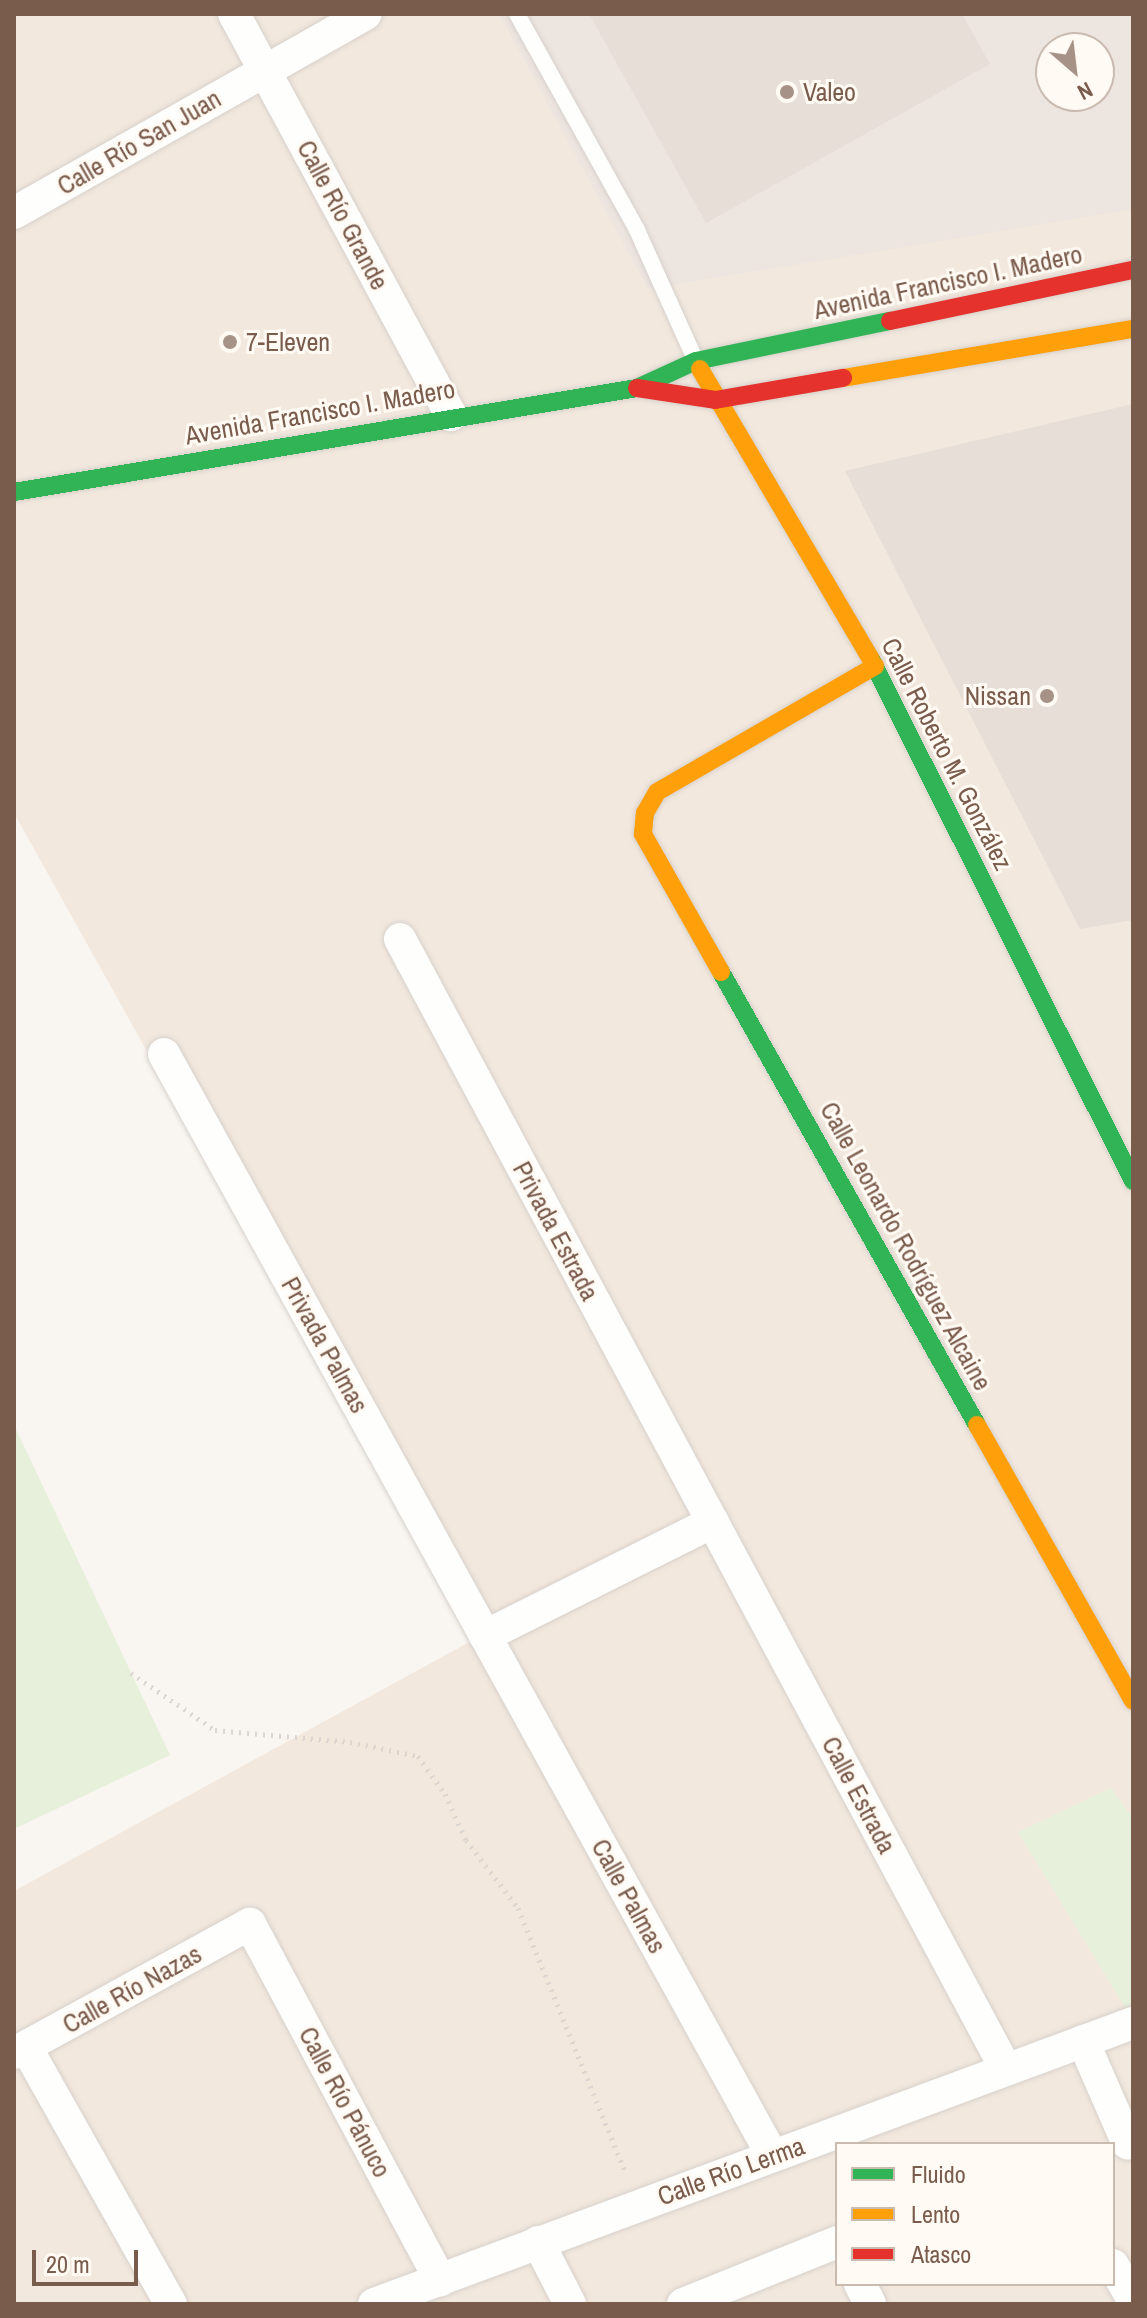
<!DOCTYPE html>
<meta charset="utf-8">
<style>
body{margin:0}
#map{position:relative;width:1147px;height:2318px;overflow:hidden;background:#f9f5f0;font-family:"Archivo Narrow",sans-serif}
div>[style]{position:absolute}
.residential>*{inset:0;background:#f2e8de}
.industrial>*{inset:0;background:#ede5e0}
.green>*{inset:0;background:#e7f0db}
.building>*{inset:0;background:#e6ded7}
.path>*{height:5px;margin-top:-2.5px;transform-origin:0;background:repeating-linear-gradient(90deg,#dcd5d0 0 2px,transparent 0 8px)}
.roads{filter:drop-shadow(0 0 2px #d7d1cb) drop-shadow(0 0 2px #d7d1cb)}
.lane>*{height:16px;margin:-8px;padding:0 8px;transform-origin:8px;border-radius:8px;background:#fefefd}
.street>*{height:32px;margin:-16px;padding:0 16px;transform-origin:16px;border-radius:16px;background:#fefefd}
.fast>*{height:18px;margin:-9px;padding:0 9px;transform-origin:9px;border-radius:9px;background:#30b455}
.slow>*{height:18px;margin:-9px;padding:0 9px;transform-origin:9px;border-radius:9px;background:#ff9f0a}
.jam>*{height:18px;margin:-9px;padding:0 9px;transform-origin:9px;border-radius:9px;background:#e5322d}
.dots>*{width:22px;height:22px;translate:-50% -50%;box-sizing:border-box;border:4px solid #fffaf3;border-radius:50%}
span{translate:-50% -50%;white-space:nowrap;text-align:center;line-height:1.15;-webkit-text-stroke:6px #fffaf3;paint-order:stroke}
.poi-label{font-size:26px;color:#7a5c4d}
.left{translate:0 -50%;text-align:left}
.right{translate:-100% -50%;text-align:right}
.street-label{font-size:26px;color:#7a5c4d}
.frame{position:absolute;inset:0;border:16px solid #7a5c4d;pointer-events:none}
.legend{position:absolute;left:835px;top:2142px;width:280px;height:144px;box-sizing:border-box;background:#fffaf3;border:2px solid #cabbb1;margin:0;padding:10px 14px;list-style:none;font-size:24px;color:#7a5c4d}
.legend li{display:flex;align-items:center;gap:16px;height:40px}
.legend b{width:40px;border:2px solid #cabbb1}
.north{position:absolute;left:1035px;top:32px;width:80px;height:80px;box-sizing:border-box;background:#fffaf3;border:2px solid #cabbb1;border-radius:50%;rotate:152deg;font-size:22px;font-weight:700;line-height:32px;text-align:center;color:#7a5c4d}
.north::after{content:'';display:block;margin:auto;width:28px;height:36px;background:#a69286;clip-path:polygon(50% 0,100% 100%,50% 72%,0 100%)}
.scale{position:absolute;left:32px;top:2250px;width:106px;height:36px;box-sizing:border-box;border:4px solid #7a5c4d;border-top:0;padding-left:10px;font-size:24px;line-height:28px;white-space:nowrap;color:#7a5c4d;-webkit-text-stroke:6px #fffaf3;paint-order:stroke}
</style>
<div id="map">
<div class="residential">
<i style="clip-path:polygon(evenodd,14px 14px,1133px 14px,1133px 2304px,14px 2304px,14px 1891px,475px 1639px,14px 813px,14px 14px,1051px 48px,1099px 48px,1099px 96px,1051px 96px,1051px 48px,14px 14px,837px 2144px,1113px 2144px,1113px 2284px,837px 2284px,837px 2144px)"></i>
</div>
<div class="industrial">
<i style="clip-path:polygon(evenodd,499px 14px,1133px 14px,1133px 209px,648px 289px,499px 14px,1051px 48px,1099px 48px,1099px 96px,1051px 96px,1051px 48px)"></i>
</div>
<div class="green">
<i style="clip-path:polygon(14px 1425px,170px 1755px,14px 1829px)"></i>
<i style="clip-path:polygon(1111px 1788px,1129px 1813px,1133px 1812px,1133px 2007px,1126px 2009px,1018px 1832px)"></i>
</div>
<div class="building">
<i style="clip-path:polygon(589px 14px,962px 14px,990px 64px,706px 223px)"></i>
<i style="clip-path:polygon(1133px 404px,1133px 920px,1080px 929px,845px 471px)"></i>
</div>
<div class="path">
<i style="left:131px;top:1673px;width:102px;rotate:34.2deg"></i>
<i style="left:215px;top:1730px;width:136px;rotate:5.1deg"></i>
<i style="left:350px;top:1742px;width:69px;rotate:11.6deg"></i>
<i style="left:418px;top:1756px;width:47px;rotate:54.6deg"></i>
<i style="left:445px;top:1794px;width:51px;rotate:65.5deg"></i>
<i style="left:466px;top:1840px;width:86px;rotate:52.6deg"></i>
<i style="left:518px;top:1908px;width:287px;rotate:67.9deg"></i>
</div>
<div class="roads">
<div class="lane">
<i style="left:517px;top:14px;width:247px;rotate:60.9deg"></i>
<i style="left:637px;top:230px;width:144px;rotate:65.8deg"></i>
</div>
<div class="street">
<i style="left:234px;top:14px;width:456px;rotate:61.6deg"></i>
<i style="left:14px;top:213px;width:404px;rotate:-29.5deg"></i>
<i style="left:400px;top:939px;width:1282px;rotate:61.8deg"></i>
<i style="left:164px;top:1054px;width:1258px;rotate:61.09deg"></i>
<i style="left:485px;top:1636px;width:255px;rotate:-26.6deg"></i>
<i style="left:1083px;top:2041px;width:112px;rotate:66.4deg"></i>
<i style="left:26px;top:2047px;width:295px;rotate:60.6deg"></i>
<i style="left:14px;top:2053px;width:269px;rotate:-28.7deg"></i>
<i style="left:250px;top:1924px;width:404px;rotate:61.9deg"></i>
<i style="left:538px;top:2242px;width:70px;rotate:62.7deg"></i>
<i style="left:1113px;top:2265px;width:40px;rotate:60.3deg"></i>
<i style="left:860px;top:2284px;width:22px;rotate:63deg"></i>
<i style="left:374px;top:2304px;width:809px;rotate:-20.32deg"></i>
<i style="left:683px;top:2304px;width:166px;rotate:-21.9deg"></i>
</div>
<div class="fast">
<i style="left:14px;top:492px;width:632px;rotate:-9.48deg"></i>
<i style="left:637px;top:388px;width:65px;rotate:-24.6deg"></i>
<i style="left:696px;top:361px;width:198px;rotate:-11.7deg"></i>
<i style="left:871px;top:659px;width:584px;rotate:63.35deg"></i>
<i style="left:721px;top:972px;width:520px;rotate:60.53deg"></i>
</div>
<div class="slow">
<i style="left:700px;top:369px;width:337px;rotate:59.5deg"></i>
<i style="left:843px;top:378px;width:294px;rotate:-9.6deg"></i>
<i style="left:721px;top:972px;width:159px;rotate:-119.5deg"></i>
<i style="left:643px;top:834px;width:21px;rotate:-85deg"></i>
<i style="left:645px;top:813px;width:24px;rotate:-60deg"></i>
<i style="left:657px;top:792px;width:252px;rotate:-30deg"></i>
<i style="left:977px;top:1425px;width:317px;rotate:60.5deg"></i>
</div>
<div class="jam">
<i style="left:890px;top:321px;width:248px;rotate:-11.9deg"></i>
<i style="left:637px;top:388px;width:79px;rotate:8.7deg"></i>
<i style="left:715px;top:400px;width:130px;rotate:-9.8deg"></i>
</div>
</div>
<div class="dots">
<i style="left:787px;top:92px;background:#a69286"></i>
<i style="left:230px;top:342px;background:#a69286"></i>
<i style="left:1047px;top:696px;background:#a69286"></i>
</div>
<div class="poi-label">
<span class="left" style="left:803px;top:92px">Valeo</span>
<span class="left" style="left:246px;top:342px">7-Eleven</span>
<span class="right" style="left:1031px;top:696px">Nissan</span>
</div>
<div class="street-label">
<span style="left:139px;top:142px;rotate:-30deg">Calle Río San Juan</span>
<span style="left:343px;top:215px;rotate:62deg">Calle Río Grande</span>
<span style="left:948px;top:282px;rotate:-12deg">Avenida Francisco I. Madero</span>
<span style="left:320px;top:412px;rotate:-10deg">Avenida Francisco I. Madero</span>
<span style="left:947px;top:754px;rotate:63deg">Calle Roberto M. González</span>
<span style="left:556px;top:1231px;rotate:62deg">Privada Estrada</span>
<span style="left:906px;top:1246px;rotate:61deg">Calle Leonardo Rodríguez Alcaine</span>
<span style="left:325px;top:1345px;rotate:61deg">Privada Palmas</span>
<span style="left:859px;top:1795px;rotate:62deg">Calle Estrada</span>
<span style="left:629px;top:1896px;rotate:61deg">Calle Palmas</span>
<span style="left:132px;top:1989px;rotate:-29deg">Calle Río Nazas</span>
<span style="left:345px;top:2102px;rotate:62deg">Calle Río Pánuco</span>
<span style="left:731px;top:2171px;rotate:-20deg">Calle Río Lerma</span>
</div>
<div class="frame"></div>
<ul class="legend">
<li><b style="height:10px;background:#30b455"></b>Fluido</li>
<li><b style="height:10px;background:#ff9f0a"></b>Lento</li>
<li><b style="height:10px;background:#e5322d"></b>Atasco</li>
</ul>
<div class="north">N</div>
<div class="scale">20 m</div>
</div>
